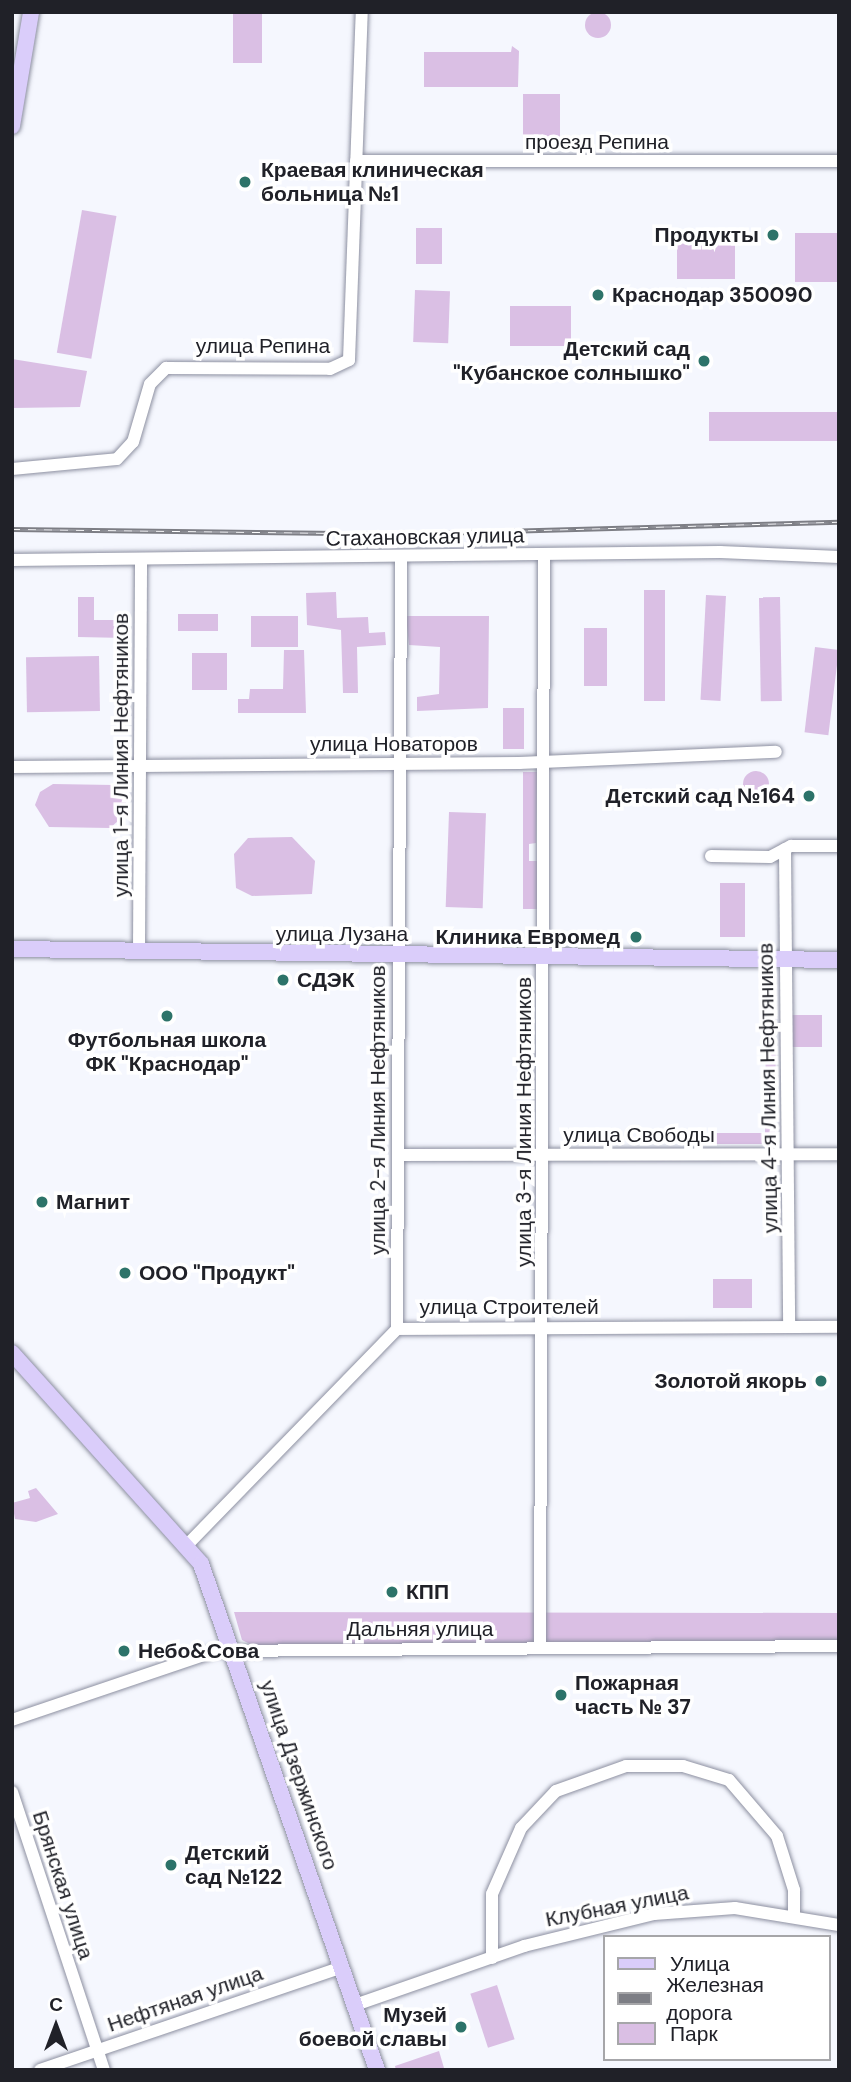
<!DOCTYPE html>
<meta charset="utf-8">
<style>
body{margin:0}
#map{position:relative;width:851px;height:2082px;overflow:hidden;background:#f5f7fe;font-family:"DM Sans",sans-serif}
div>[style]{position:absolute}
.green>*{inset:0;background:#dabfe4;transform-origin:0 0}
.round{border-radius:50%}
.roads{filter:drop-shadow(0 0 2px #8d90a1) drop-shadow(0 0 2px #8d90a1)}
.minor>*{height:12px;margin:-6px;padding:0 6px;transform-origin:6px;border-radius:6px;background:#fff}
.major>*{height:16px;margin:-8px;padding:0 8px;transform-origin:8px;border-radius:8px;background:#dacdfa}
.rail>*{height:5px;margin-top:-2.5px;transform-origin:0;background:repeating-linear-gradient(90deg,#fff 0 8px,#7d7e85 0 16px);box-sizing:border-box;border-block:2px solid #7d7e85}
.dots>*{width:19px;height:19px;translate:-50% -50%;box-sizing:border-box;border:4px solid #fff;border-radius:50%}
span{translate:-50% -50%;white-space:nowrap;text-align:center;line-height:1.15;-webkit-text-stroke:7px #fff;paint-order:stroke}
.street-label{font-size:21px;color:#202128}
.poi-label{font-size:21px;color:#202128;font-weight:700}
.left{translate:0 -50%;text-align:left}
.right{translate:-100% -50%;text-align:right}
.frame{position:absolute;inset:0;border:14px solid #202128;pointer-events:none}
.legend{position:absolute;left:603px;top:1935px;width:228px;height:126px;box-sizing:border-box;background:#fff;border:2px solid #a6a6a9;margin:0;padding:9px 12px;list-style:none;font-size:21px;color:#202128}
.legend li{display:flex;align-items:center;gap:14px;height:35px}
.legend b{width:35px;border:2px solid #a6a6a9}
.north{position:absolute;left:21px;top:1991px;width:70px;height:70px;-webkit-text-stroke:5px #fff;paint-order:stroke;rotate:0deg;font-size:19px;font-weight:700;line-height:28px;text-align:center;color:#202128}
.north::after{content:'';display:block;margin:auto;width:24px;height:32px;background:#202128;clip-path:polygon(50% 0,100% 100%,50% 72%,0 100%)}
</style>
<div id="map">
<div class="green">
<i class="round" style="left:585px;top:12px;width:26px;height:26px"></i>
<i style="left:233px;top:12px;width:29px;height:51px"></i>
<i style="clip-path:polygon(512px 46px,519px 51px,518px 87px,424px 87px,424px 52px,511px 52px)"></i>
<i style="left:523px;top:94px;width:37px;height:48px"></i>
<i style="left:82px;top:210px;width:35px;height:145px;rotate:10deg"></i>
<i style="left:416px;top:228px;width:26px;height:36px"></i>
<i style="left:677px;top:232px;width:58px;height:47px"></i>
<i style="left:795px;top:233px;width:44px;height:49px"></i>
<i style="left:415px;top:290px;width:35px;height:52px;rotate:2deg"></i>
<i style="left:571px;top:306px;width:40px;height:61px;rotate:90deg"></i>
<i style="clip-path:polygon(12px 359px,87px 371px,80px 407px,12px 408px)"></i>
<i style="left:839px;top:412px;width:29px;height:130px;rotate:90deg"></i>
<i style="left:644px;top:590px;width:21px;height:111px"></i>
<i style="clip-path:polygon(336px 592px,337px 618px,368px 617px,369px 633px,385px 632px,386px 645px,357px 647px,358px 693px,343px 693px,341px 630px,307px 625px,306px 593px)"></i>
<i style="left:706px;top:595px;width:20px;height:105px;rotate:3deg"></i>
<i style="clip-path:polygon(78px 597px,94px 597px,94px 620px,126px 620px,126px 638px,78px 637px)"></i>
<i style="left:780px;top:597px;width:104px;height:21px;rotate:89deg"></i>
<i style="left:178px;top:614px;width:40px;height:17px"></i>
<i style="left:251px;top:616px;width:47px;height:31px"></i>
<i style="clip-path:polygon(406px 616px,489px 616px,488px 708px,417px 711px,417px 697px,439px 694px,440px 647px,409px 645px)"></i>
<i style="left:584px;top:628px;width:23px;height:58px"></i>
<i style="left:815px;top:647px;width:24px;height:86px;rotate:7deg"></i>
<i style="clip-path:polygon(284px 650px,304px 650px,306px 713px,238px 713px,238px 699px,249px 699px,250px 689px,283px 689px)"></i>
<i style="left:192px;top:653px;width:35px;height:37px"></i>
<i style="left:99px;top:656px;width:55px;height:73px;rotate:89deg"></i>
<i style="left:503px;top:708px;width:21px;height:41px"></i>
<i class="round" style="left:743px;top:771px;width:26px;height:26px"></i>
<i style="clip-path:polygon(523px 772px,537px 772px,536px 843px,529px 844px,529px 861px,537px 861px,537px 909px,523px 909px)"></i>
<i style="clip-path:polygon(53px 784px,113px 785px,126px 798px,126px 814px,110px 828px,49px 827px,35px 805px,40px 792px)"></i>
<i style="left:449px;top:812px;width:37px;height:95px;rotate:2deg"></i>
<i style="clip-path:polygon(292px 837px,315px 861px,312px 894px,252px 896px,236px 888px,234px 854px,248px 838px)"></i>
<i style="left:720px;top:883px;width:25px;height:54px"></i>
<i style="clip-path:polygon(776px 1014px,775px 1144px,709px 1144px,709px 1133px,765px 1133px,766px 1015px)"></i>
<i style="left:792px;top:1015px;width:30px;height:32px"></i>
<i style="left:713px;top:1279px;width:39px;height:29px"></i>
<i style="clip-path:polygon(36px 1488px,58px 1514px,36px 1522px,15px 1519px,12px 1503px,30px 1498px,28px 1491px)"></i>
<i style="clip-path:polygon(234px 1612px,839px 1613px,839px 1641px,252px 1645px,242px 1640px)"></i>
<i style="left:497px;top:1985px;width:57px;height:28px;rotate:72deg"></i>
<i style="clip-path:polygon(439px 2051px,444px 2068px,396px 2070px,395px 2066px)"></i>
</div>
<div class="roads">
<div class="minor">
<i style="left:356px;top:161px;width:483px"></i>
<i style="left:12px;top:469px;width:105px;rotate:-5.4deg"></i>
<i style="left:117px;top:459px;width:23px;rotate:-47deg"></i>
<i style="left:133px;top:442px;width:60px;rotate:-73.7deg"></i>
<i style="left:150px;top:384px;width:23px;rotate:-45deg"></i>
<i style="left:166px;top:368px;width:164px;rotate:0.3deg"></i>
<i style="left:330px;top:369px;width:21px;rotate:-25deg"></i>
<i style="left:349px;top:360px;width:348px;rotate:-87.9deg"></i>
<i style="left:12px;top:560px;width:708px;rotate:-0.65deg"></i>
<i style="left:720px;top:552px;width:119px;rotate:2.4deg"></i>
<i style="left:12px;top:767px;width:507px;rotate:-0.45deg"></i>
<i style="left:519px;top:763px;width:257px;rotate:-2.5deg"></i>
<i style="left:785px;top:849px;width:478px;rotate:89.5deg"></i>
<i style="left:711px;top:856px;width:59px;rotate:1deg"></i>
<i style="left:770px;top:857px;width:24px;rotate:-28deg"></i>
<i style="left:791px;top:846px;width:48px"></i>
<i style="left:139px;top:952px;width:393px;rotate:-89.7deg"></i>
<i style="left:398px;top:1155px;width:441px;rotate:-0.1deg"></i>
<i style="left:397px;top:1329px;width:773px;rotate:-89.7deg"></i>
<i style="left:188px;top:1544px;width:300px;rotate:-45.8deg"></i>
<i style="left:397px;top:1329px;width:442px;rotate:-0.3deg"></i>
<i style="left:540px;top:1648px;width:1094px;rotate:-89.79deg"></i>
<i style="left:12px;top:1720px;width:215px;rotate:-18.7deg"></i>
<i style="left:216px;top:1651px;width:623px;rotate:-0.46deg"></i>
<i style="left:12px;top:1792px;width:293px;rotate:71.7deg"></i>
<i style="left:492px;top:1958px;width:64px;rotate:-90deg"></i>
<i style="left:492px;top:1894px;width:72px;rotate:-66.3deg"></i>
<i style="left:521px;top:1828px;width:51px;rotate:-46.6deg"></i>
<i style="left:556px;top:1791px;width:74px;rotate:-19.7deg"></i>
<i style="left:626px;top:1766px;width:57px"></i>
<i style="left:683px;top:1766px;width:48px;rotate:16.9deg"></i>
<i style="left:729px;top:1780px;width:74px;rotate:49.4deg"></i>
<i style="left:777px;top:1836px;width:57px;rotate:72.5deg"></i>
<i style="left:794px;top:1890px;width:27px;rotate:90deg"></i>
<i style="left:355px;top:2005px;width:179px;rotate:-19.2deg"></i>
<i style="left:524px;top:1946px;width:134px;rotate:-13.8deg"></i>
<i style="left:654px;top:1914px;width:81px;rotate:-4.2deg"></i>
<i style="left:735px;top:1908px;width:105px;rotate:9.3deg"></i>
<i style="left:40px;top:2070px;width:319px;rotate:-18.8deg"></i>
</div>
<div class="major">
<i style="left:12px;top:126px;width:116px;rotate:-80.5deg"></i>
<i style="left:12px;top:949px;width:827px;rotate:0.76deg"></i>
<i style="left:12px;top:1353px;width:283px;rotate:48.1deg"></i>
<i style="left:201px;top:1564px;width:536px;rotate:70.82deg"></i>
</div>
</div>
<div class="rail">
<i style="left:12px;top:529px;width:388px;rotate:0.7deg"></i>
<i style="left:400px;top:534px;width:439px;rotate:-1.6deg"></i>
</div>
<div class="dots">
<i style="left:245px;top:182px;background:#2d7369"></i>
<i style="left:773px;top:235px;background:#2d7369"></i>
<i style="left:598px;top:295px;background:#2d7369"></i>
<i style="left:704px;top:361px;background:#2d7369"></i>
<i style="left:809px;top:796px;background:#2d7369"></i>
<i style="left:636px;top:937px;background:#2d7369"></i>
<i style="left:283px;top:980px;background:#2d7369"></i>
<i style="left:167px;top:1016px;background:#2d7369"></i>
<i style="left:42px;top:1202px;background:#2d7369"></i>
<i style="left:125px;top:1273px;background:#2d7369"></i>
<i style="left:821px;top:1381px;background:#2d7369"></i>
<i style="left:392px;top:1592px;background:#2d7369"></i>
<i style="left:124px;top:1651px;background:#2d7369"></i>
<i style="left:561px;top:1695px;background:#2d7369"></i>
<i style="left:171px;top:1865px;background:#2d7369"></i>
<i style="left:461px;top:2027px;background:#2d7369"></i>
</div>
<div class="street-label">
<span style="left:597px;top:142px">проезд Репина</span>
<span style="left:263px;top:346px">улица Репина</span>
<span style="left:425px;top:537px;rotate:-1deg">Стахановская улица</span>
<span style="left:394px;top:744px">улица Новаторов</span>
<span style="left:121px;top:755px;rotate:-90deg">улица 1-я Линия Нефтяников</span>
<span style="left:342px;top:934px">улица Лузана</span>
<span style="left:768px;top:1088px;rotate:-91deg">улица 4-я Линия Нефтяников</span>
<span style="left:378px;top:1110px;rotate:-90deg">улица 2-я Линия Нефтяников</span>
<span style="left:524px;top:1122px;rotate:-90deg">улица 3-я Линия Нефтяников</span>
<span style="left:639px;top:1135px">улица Свободы</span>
<span style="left:509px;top:1307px">улица Строителей</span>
<span style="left:420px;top:1629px">Дальняя улица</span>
<span style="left:299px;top:1775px;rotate:71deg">улица Дзержинского</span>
<span style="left:63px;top:1885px;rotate:72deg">Брянская улица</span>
<span style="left:617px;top:1906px;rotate:-11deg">Клубная улица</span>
<span style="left:185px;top:1999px;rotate:-19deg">Нефтяная улица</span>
</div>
<div class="poi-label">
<span class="left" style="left:261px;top:182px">Краевая клиническая<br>больница №1</span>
<span class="right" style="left:759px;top:235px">Продукты</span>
<span class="left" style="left:612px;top:295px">Краснодар 350090</span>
<span class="right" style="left:690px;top:361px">Детский сад<br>"Кубанское солнышко"</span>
<span class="right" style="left:795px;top:796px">Детский сад №164</span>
<span class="right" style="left:620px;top:937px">Клиника Евромед</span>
<span class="left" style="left:297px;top:980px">СДЭК</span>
<span style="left:167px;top:1052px">Футбольная школа<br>ФК "Краснодар"</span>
<span class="left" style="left:56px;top:1202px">Магнит</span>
<span class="left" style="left:139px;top:1273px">ООО "Продукт"</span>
<span class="right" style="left:807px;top:1381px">Золотой якорь</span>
<span class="left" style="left:406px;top:1592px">КПП</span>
<span class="left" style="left:138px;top:1651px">Небо&amp;Сова</span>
<span class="left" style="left:575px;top:1695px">Пожарная<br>часть № 37</span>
<span class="left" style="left:185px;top:1865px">Детский<br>сад №122</span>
<span class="right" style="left:447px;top:2027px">Музей<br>боевой славы</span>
</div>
<div class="frame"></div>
<ul class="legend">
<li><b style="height:9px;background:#dacdfa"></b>Улица</li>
<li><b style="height:9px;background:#7d7e85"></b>Железная дорога</li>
<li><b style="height:19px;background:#dabfe4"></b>Парк</li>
</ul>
<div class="north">С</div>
</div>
